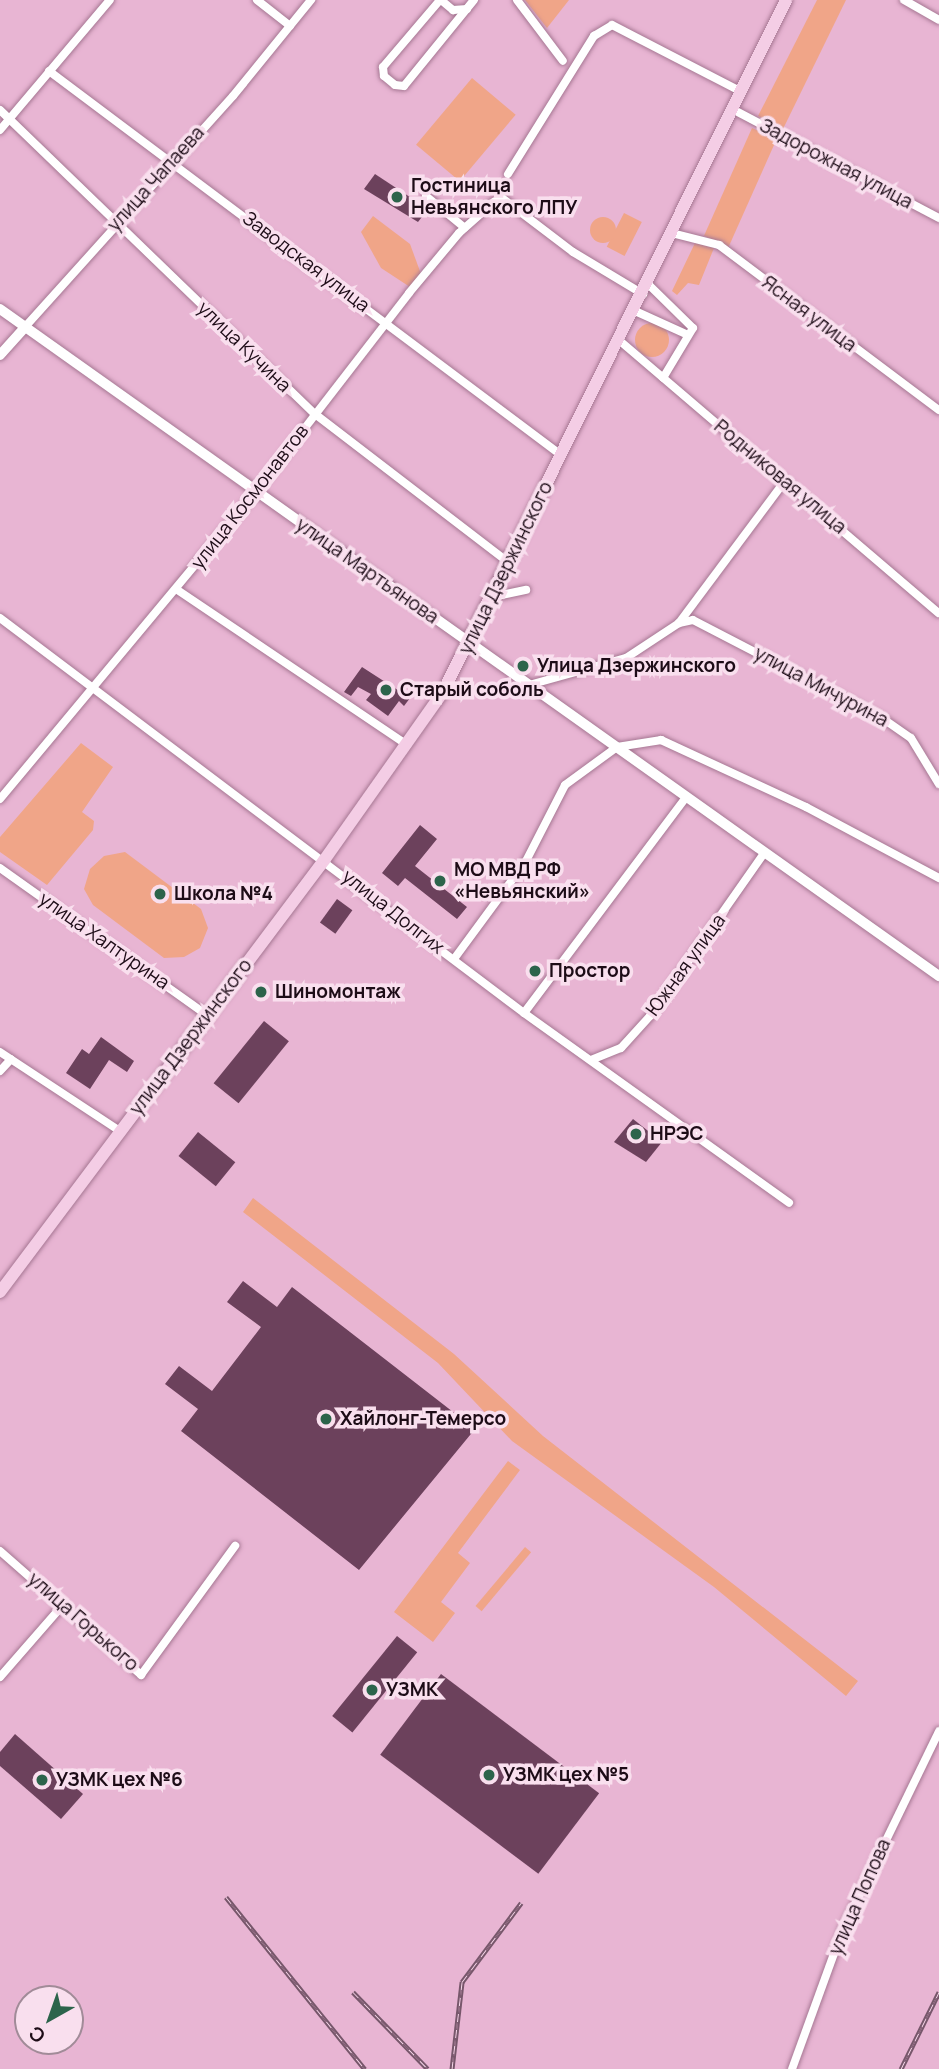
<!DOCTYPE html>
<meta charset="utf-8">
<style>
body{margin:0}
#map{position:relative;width:939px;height:2069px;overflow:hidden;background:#e8b5d3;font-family:Manrope,sans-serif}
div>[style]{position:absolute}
.green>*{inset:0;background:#f0a588;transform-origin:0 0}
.round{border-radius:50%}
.building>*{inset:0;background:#6c415c;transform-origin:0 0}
.roads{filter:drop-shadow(0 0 2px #a67793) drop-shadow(0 0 2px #a67793)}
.minor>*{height:8px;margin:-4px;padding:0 4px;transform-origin:4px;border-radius:4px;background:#fff}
.tertiary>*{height:10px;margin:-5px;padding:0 5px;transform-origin:5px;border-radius:5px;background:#fff}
.secondary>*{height:10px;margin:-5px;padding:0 5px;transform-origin:5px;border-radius:5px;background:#fff}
.primary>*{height:12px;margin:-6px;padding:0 6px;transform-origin:6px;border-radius:6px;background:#f4cde5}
.rail>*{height:5px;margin-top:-2.5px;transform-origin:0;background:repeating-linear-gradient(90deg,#f9dfee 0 8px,#77576b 0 16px);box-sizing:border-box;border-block:2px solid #77576b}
.dots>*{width:19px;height:19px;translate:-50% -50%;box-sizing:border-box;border:4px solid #f9dfee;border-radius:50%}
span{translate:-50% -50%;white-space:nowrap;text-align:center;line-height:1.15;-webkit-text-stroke:7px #f9dfee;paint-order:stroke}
.street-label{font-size:19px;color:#1d0c17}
.poi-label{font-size:19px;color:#1d0c17;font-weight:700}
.left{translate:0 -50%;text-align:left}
.north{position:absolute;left:14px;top:1985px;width:70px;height:70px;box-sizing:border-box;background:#f9dfee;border:2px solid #a18b98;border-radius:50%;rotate:220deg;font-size:19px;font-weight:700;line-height:28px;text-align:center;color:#1d0c17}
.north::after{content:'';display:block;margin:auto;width:24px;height:32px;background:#2c644b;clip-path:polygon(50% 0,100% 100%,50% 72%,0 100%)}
</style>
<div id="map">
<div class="green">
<i style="clip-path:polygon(525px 0,569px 0,547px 28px)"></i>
<i style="clip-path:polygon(817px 0,846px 0,783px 129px,758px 116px)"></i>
<i style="left:472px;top:78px;width:57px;height:87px;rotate:40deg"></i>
<i style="left:752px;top:128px;width:27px;height:118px;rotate:24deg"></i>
<i style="left:624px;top:213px;width:20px;height:38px;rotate:27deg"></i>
<i style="clip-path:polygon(373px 216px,410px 244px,421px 274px,410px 287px,381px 268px,361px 232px)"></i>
<i class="round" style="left:590px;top:217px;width:26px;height:26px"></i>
<i style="clip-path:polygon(695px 243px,714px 248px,699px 285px,688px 283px,677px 295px,672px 291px)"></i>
<i class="round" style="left:635px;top:323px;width:34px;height:34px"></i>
<i style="clip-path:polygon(81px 743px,113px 767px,82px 812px,94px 821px,93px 830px,47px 885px,0 852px,0 837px)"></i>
<i style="clip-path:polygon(125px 852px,201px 909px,208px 928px,200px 948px,184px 957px,164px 958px,93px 905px,84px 889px,90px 869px,104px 856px)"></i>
<i style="clip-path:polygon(253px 1198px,454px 1354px,543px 1436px,858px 1681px,846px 1696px,714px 1587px,512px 1441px,438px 1363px,243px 1212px)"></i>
<i style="clip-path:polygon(508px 1461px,520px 1470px,458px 1553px,470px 1563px,441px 1602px,455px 1613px,433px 1642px,394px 1612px)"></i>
<i style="left:525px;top:1547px;width:8px;height:77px;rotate:40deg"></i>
</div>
<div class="building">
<i style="clip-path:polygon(375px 174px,428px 209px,418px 222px,364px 189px)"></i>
<i style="clip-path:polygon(362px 667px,410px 698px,404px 706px,399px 701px,388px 716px,366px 700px,371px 694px,358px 687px,351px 696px,344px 692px)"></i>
<i style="clip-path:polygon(420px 825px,437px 839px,415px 866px,467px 907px,457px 919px,405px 878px,398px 886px,382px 873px)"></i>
<i style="left:337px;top:899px;width:19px;height:29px;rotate:36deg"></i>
<i style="left:264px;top:1021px;width:32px;height:80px;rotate:39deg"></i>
<i style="clip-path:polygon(101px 1037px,134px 1061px,127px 1072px,109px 1060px,90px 1089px,66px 1073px,82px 1049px,89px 1054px)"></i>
<i style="clip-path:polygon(633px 1119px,662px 1142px,646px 1162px,614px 1142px)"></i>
<i style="left:198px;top:1132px;width:48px;height:31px;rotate:39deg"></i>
<i style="clip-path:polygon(243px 1281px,277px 1307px,292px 1287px,475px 1429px,359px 1570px,181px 1431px,198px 1409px,165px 1384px,179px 1366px,212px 1391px,261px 1327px,227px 1302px)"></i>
<i style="left:397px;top:1636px;width:26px;height:103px;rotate:39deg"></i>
<i style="left:441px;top:1674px;width:198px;height:101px;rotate:37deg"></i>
<i style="clip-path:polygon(15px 1734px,83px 1794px,61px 1819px,0 1766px,0 1752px)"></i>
</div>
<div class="roads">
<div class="minor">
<i style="left:257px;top:0;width:42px;rotate:38.2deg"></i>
<i style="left:440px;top:0;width:88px;rotate:130.4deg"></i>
<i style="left:383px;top:67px;width:9px;rotate:84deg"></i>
<i style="left:384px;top:76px;width:14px;rotate:39deg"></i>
<i style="left:395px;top:85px;width:9px;rotate:6deg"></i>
<i style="left:404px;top:86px;width:111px;rotate:-50.9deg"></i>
<i style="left:441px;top:0;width:16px;rotate:40deg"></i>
<i style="left:453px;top:10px;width:14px;rotate:-4deg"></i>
<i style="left:517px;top:0;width:76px;rotate:53deg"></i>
<i style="left:904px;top:0;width:40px;rotate:29.7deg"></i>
<i style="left:49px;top:71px;width:640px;rotate:36.87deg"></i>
<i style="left:0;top:110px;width:438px;rotate:44deg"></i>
<i style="left:315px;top:414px;width:243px;rotate:37.5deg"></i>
<i style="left:734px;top:110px;width:232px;rotate:27.8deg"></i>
<i style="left:0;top:130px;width:170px;rotate:-49.8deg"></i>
<i style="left:508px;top:174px;width:163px;rotate:-58.1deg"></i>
<i style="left:594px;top:36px;width:21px;rotate:-31deg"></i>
<i style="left:612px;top:25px;width:146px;rotate:27.3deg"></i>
<i style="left:426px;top:196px;width:50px;rotate:39.4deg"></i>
<i style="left:672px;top:233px;width:49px;rotate:14.3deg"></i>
<i style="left:719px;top:245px;width:275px;rotate:36.9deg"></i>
<i style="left:648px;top:284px;width:63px;rotate:44.4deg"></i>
<i style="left:693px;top:328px;width:58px;rotate:121deg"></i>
<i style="left:635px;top:311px;width:58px;rotate:24.4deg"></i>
<i style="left:25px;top:327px;width:311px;rotate:-48deg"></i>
<i style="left:233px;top:96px;width:124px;rotate:-50.9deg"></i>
<i style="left:620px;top:341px;width:419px;rotate:40.5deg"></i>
<i style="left:176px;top:589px;width:279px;rotate:34deg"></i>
<i style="left:492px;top:597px;width:35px;rotate:-12deg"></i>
<i style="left:0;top:618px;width:656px;rotate:37.01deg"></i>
<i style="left:524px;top:1013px;width:326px;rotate:35.6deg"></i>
<i style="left:679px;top:623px;width:14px;rotate:-12deg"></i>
<i style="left:693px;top:620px;width:213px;rotate:27.4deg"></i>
<i style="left:882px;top:718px;width:35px;rotate:35deg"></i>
<i style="left:911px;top:738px;width:54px;rotate:58.7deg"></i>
<i style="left:529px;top:685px;width:101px;rotate:-15.6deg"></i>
<i style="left:626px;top:658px;width:64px;rotate:-33.4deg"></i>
<i style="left:679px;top:623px;width:177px;rotate:-53.3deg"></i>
<i style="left:0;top:799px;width:391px;rotate:-50.2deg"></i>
<i style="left:250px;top:499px;width:260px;rotate:-52.3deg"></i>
<i style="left:409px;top:293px;width:78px;rotate:-50.2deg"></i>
<i style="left:459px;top:233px;width:47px;rotate:-41.5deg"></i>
<i style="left:494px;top:202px;width:9px;rotate:-27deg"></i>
<i style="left:502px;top:198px;width:89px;rotate:37.3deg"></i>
<i style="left:573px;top:252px;width:82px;rotate:31deg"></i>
<i style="left:0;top:868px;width:254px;rotate:35.4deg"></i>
<i style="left:454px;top:959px;width:122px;rotate:-53.7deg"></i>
<i style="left:526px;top:861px;width:85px;rotate:-62.8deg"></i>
<i style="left:565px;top:785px;width:64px;rotate:-36.2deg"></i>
<i style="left:617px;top:747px;width:45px;rotate:-9deg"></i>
<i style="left:661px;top:740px;width:160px;rotate:24.8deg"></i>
<i style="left:806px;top:807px;width:151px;rotate:28.1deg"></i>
<i style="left:524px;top:1013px;width:271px;rotate:-53.1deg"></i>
<i style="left:0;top:1052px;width:144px;rotate:33.4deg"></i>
<i style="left:591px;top:1060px;width:32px;rotate:-22deg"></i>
<i style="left:621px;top:1048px;width:43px;rotate:-47.8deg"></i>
<i style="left:650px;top:1016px;width:200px;rotate:-55deg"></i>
<i style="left:0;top:1071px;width:16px;rotate:-47deg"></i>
<i style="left:0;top:1551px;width:188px;rotate:41.3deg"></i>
<i style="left:141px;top:1675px;width:160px;rotate:-53.9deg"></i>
<i style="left:0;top:1677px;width:94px;rotate:-48.9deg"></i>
<i style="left:792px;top:2069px;width:149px;rotate:-70deg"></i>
<i style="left:843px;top:1929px;width:220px;rotate:-64.1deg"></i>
</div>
<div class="tertiary">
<i style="left:0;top:355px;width:38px;rotate:-48deg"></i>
</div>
<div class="secondary">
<i style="left:0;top:309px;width:1152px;rotate:35.39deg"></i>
</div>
<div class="primary">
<i style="left:0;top:1292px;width:541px;rotate:-53.11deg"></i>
<i style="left:325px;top:859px;width:207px;rotate:-54.8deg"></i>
<i style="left:444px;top:690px;width:770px;rotate:-63.63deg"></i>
</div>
</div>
<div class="rail">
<i style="left:226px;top:1897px;width:221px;rotate:51.1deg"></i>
<i style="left:353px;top:1992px;width:107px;rotate:45.8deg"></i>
<i style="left:452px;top:2069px;width:88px;rotate:-83.4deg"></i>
<i style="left:462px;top:1982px;width:99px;rotate:-53.2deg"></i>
<i style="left:901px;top:2069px;width:86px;rotate:-63.7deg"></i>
</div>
<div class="dots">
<i style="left:397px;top:197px;background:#2c644b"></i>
<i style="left:523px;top:666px;background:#2c644b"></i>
<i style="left:386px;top:690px;background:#2c644b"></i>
<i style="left:440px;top:881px;background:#2c644b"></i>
<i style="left:160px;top:894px;background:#2c644b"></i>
<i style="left:535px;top:971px;background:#2c644b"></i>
<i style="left:261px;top:992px;background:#2c644b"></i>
<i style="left:636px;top:1134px;background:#2c644b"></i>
<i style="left:326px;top:1419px;background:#2c644b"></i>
<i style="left:372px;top:1690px;background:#2c644b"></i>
<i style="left:489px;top:1775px;background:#2c644b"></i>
<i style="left:42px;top:1780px;background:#2c644b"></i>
</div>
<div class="street-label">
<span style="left:836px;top:164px;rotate:28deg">Задорожная улица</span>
<span style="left:156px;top:179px;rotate:-48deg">улица Чапаева</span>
<span style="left:306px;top:262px;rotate:37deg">Заводская улица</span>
<span style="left:809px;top:314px;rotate:37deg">Ясная улица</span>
<span style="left:244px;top:347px;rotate:44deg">улица Кучина</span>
<span style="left:780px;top:477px;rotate:40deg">Родниковая улица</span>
<span style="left:250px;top:497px;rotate:-52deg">улица Космонавтов</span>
<span style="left:506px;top:568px;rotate:-64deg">улица Дзержинского</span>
<span style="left:367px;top:571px;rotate:35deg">улица Мартьянова</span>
<span style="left:821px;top:687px;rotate:28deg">улица Мичурина</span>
<span style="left:393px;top:912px;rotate:38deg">улица Долгих</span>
<span style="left:104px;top:941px;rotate:35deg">улица Халтурина</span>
<span style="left:686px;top:965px;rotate:-54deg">Южная улица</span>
<span style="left:191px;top:1037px;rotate:-53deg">улица Дзержинского</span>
<span style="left:83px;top:1622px;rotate:41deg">улица Горького</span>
<span style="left:860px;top:1897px;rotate:-66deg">улица Попова</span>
</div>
<div class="poi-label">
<span class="left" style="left:411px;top:197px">Гостиница<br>Невьянского ЛПУ</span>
<span class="left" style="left:537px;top:666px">Улица Дзержинского</span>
<span class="left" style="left:400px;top:690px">Старый соболь</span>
<span class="left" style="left:454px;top:881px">МО МВД РФ<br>«Невьянский»</span>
<span class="left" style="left:174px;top:894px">Школа №4</span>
<span class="left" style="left:549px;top:971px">Простор</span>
<span class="left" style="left:275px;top:992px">Шиномонтаж</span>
<span class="left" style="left:650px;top:1134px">НРЭС</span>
<span class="left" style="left:340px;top:1419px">Хайлонг-Темерсо</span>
<span class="left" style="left:386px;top:1690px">УЗМК</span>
<span class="left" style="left:503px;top:1775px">УЗМК цех №5</span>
<span class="left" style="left:56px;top:1780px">УЗМК цех №6</span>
</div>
<div class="north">С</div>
</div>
